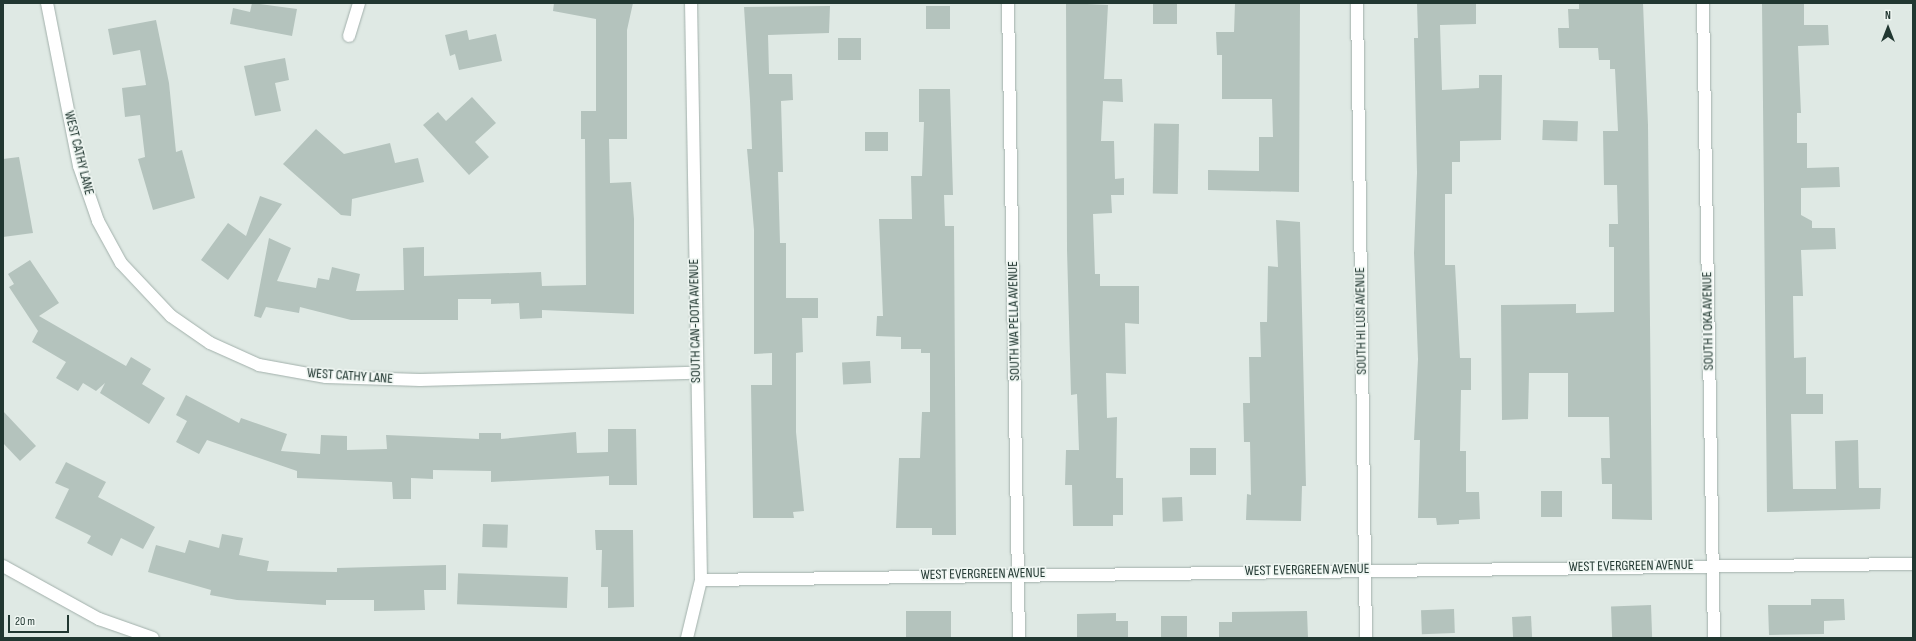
<!DOCTYPE html>
<style>
body{margin:0}
#map{position:relative;width:1916px;height:641px;overflow:hidden;background:#dfe9e4;font-family:"Sofia Sans Condensed",sans-serif}
div>[style]{position:absolute}
.building>*{inset:0;background:#b4c3bd;transform-origin:0 0}
.roads{filter:drop-shadow(0 0 1px #a2b0ab) drop-shadow(0 0 1px #a2b0ab)}
.minor>*{height:12px;margin:-6px;padding:0 6px;transform-origin:6px;border-radius:6px;background:#fff}
span{translate:-50% -50%;white-space:nowrap;text-align:center;line-height:1.15;-webkit-text-stroke:3.5px #eff6f2;paint-order:stroke}
.street-label{font-size:14px;color:#213731}
.frame{position:absolute;inset:0;border:4px solid #213731;pointer-events:none}
.north{position:absolute;left:1868px;top:8px;width:40px;height:40px;-webkit-text-stroke:3px #eff6f2;paint-order:stroke;rotate:0deg;font-size:11px;font-weight:700;line-height:16px;text-align:center;color:#213731}
.north::after{content:'';display:block;margin:auto;width:14px;height:18px;background:#213731;clip-path:polygon(50% 0,100% 100%,50% 72%,0 100%)}
.scale{position:absolute;left:8px;top:615px;width:61px;height:18px;box-sizing:border-box;border:2px solid #213731;border-top:0;padding-left:5px;font-size:12px;line-height:14px;white-space:nowrap;color:#213731;-webkit-text-stroke:3px #eff6f2;paint-order:stroke}
</style>
<div id="map">
<div class="building">
<i style="clip-path:polygon(252px 3px,297px 9px,292px 36px,230px 24px,233px 8px,250px 12px)"></i>
<i style="clip-path:polygon(554px 3px,633px 3px,627px 30px,627px 139px,609px 139px,610px 183px,631px 182px,634px 219px,634px 314px,542px 310px,542px 318px,520px 319px,519px 303px,491px 304px,491px 299px,458px 299px,458px 320px,351px 320px,300px 307px,299px 313px,266px 307px,261px 318px,254px 316px,269px 238px,291px 248px,277px 281px,316px 288px,318px 278px,329px 280px,332px 267px,360px 274px,356px 291px,404px 290px,403px 248px,424px 247px,424px 276px,541px 272px,542px 286px,586px 285px,585px 139px,581px 139px,581px 111px,596px 111px,596px 19px,553px 11px)"></i>
<i style="clip-path:polygon(1066px 3px,1108px 5px,1104px 79px,1122px 79px,1123px 102px,1103px 101px,1101px 141px,1114px 141px,1115px 179px,1124px 178px,1124px 195px,1111px 195px,1112px 213px,1093px 214px,1095px 274px,1100px 274px,1100px 286px,1139px 286px,1139px 324px,1125px 323px,1126px 374px,1106px 373px,1107px 418px,1117px 417px,1116px 478px,1123px 478px,1123px 515px,1113px 515px,1113px 526px,1073px 526px,1072px 485px,1065px 485px,1066px 450px,1079px 450px,1077px 394px,1071px 395px,1067px 250px)"></i>
<i style="left:1153px;top:3px;width:24px;height:21px"></i>
<i style="clip-path:polygon(1235px 3px,1300px 3px,1299px 192px,1208px 190px,1208px 170px,1259px 171px,1259px 137px,1273px 137px,1272px 99px,1222px 99px,1222px 55px,1217px 55px,1216px 32px,1234px 32px)"></i>
<i style="clip-path:polygon(1417px 3px,1476px 3px,1476px 24px,1440px 25px,1442px 90px,1479px 88px,1479px 75px,1502px 75px,1501px 140px,1460px 141px,1460px 162px,1452px 162px,1452px 194px,1445px 194px,1445px 265px,1455px 265px,1460px 358px,1471px 358px,1471px 390px,1461px 390px,1460px 451px,1466px 451px,1466px 492px,1479px 492px,1480px 519px,1459px 520px,1459px 524px,1437px 525px,1436px 518px,1418px 518px,1420px 440px,1414px 440px,1418px 359px,1414px 253px,1417px 173px,1414px 38px,1418px 38px)"></i>
<i style="clip-path:polygon(1579px 3px,1643px 3px,1648px 125px,1652px 520px,1612px 519px,1612px 484px,1602px 484px,1601px 458px,1610px 458px,1609px 417px,1568px 417px,1568px 373px,1529px 373px,1528px 419px,1502px 420px,1501px 305px,1576px 304px,1576px 313px,1614px 312px,1614px 247px,1609px 247px,1609px 224px,1618px 224px,1617px 185px,1604px 185px,1603px 131px,1618px 131px,1615px 69px,1610px 69px,1610px 60px,1599px 60px,1598px 48px,1559px 48px,1558px 28px,1569px 28px,1568px 9px,1579px 9px)"></i>
<i style="clip-path:polygon(1762px 3px,1804px 3px,1804px 25px,1828px 25px,1829px 45px,1798px 46px,1801px 113px,1797px 113px,1797px 143px,1807px 143px,1807px 168px,1839px 167px,1840px 187px,1801px 188px,1801px 215px,1812px 221px,1812px 228px,1835px 228px,1836px 249px,1801px 250px,1803px 296px,1793px 296px,1794px 358px,1806px 357px,1806px 394px,1823px 394px,1823px 414px,1791px 414px,1793px 489px,1836px 489px,1835px 441px,1858px 440px,1859px 488px,1881px 488px,1880px 509px,1767px 512px)"></i>
<i style="clip-path:polygon(830px 6px,829px 33px,768px 35px,769px 74px,792px 74px,793px 100px,781px 101px,783px 172px,778px 172px,780px 243px,786px 243px,786px 298px,818px 298px,818px 318px,802px 318px,803px 352px,796px 353px,796px 432px,804px 511px,793px 512px,794px 518px,753px 518px,751px 385px,772px 385px,772px 353px,754px 354px,754px 230px,747px 149px,752px 149px,750px 101px,744px 7px)"></i>
<i style="left:926px;top:6px;width:24px;height:23px"></i>
<i style="clip-path:polygon(156px 20px,169px 83px,176px 152px,182px 150px,195px 198px,153px 210px,138px 159px,145px 157px,140px 115px,125px 117px,122px 88px,146px 85px,140px 50px,113px 55px,108px 29px)"></i>
<i style="clip-path:polygon(467px 30px,469px 40px,496px 34px,502px 61px,459px 70px,455px 54px,450px 56px,445px 35px)"></i>
<i style="left:838px;top:38px;width:23px;height:22px"></i>
<i style="clip-path:polygon(285px 58px,289px 80px,275px 83px,281px 111px,255px 116px,244px 66px)"></i>
<i style="clip-path:polygon(919px 89px,950px 89px,953px 195px,944px 195px,945px 226px,954px 226px,956px 535px,932px 535px,932px 528px,896px 528px,899px 458px,920px 458px,922px 412px,930px 412px,930px 353px,921px 353px,921px 349px,901px 349px,901px 337px,876px 336px,877px 316px,883px 316px,879px 219px,912px 219px,911px 176px,922px 176px,924px 122px,919px 122px)"></i>
<i style="clip-path:polygon(472px 97px,496px 123px,475px 142px,489px 157px,469px 175px,423px 125px,438px 112px,446px 121px)"></i>
<i style="left:1543px;top:120px;width:35px;height:20px;rotate:2deg"></i>
<i style="left:1179px;top:124px;width:70px;height:25px;rotate:91deg"></i>
<i style="clip-path:polygon(316px 129px,344px 154px,390px 143px,395px 163px,418px 158px,424px 182px,352px 199px,351px 216px,341px 215px,283px 164px)"></i>
<i style="left:888px;top:132px;width:19px;height:23px;rotate:90deg"></i>
<i style="clip-path:polygon(19px 157px,33px 233px,3px 237px,3px 159px)"></i>
<i style="clip-path:polygon(260px 196px,282px 204px,228px 280px,201px 260px,228px 223px,246px 236px)"></i>
<i style="clip-path:polygon(1276px 220px,1300px 222px,1306px 486px,1302px 486px,1301px 521px,1246px 520px,1247px 494px,1251px 495px,1250px 442px,1244px 442px,1243px 403px,1250px 403px,1249px 357px,1261px 357px,1260px 322px,1267px 322px,1268px 266px,1278px 267px)"></i>
<i style="clip-path:polygon(30px 260px,59px 303px,39px 316px,126px 366px,131px 357px,151px 369px,142px 384px,165px 398px,149px 424px,100px 393px,105px 383px,96px 391px,83px 383px,78px 391px,56px 378px,66px 362px,32px 342px,38px 331px,9px 287px,14px 284px,8px 274px)"></i>
<i style="left:870px;top:361px;width:22px;height:28px;rotate:87deg"></i>
<i style="clip-path:polygon(186px 395px,239px 423px,241px 418px,287px 434px,281px 451px,320px 454px,321px 435px,347px 436px,347px 450px,387px 449px,386px 435px,479px 439px,479px 433px,501px 433px,501px 439px,576px 432px,577px 453px,608px 452px,608px 429px,636px 429px,637px 485px,609px 485px,609px 476px,491px 482px,491px 471px,433px 470px,433px 479px,411px 478px,411px 499px,393px 499px,392px 482px,297px 478px,297px 471px,207px 440px,199px 454px,176px 442px,187px 421px,176px 415px)"></i>
<i style="clip-path:polygon(3px 411px,36px 446px,20px 461px,3px 443px)"></i>
<i style="left:1190px;top:448px;width:26px;height:27px"></i>
<i style="clip-path:polygon(66px 462px,106px 482px,98px 497px,155px 527px,143px 549px,121px 538px,112px 556px,87px 543px,91px 536px,55px 518px,69px 489px,55px 483px)"></i>
<i style="left:1541px;top:491px;width:21px;height:26px"></i>
<i style="left:1182px;top:497px;width:24px;height:20px;rotate:88deg"></i>
<i style="left:483px;top:524px;width:25px;height:23px;rotate:2deg"></i>
<i style="clip-path:polygon(595px 530px,633px 530px,634px 607px,608px 608px,608px 587px,601px 587px,602px 550px,596px 550px)"></i>
<i style="clip-path:polygon(222px 534px,243px 538px,239px 555px,269px 561px,267px 571px,337px 572px,337px 568px,446px 565px,446px 590px,424px 590px,425px 610px,374px 611px,374px 600px,326px 600px,326px 605px,237px 600px,210px 595px,211px 590px,148px 572px,156px 545px,185px 553px,189px 540px,219px 548px)"></i>
<i style="left:568px;top:577px;width:31px;height:110px;rotate:92deg"></i>
<i style="clip-path:polygon(1811px 599px,1844px 599px,1845px 620px,1824px 621px,1824px 634px,1769px 635px,1768px 605px,1811px 605px)"></i>
<i style="left:1651px;top:605px;width:32px;height:40px;rotate:88deg"></i>
<i style="left:1454px;top:609px;width:24px;height:33px;rotate:88deg"></i>
<i style="left:906px;top:611px;width:45px;height:27px"></i>
<i style="clip-path:polygon(1307px 611px,1308px 638px,1219px 638px,1219px 622px,1232px 622px,1232px 612px)"></i>
<i style="clip-path:polygon(1116px 613px,1116px 621px,1128px 621px,1128px 638px,1077px 638px,1077px 614px)"></i>
<i style="left:1187px;top:616px;width:21px;height:26px;rotate:90deg"></i>
<i style="left:1531px;top:616px;width:22px;height:19px;rotate:87deg"></i>
</div>
<div class="roads">
<div class="minor">
<i style="left:47px;top:3px;width:166px;rotate:78.9deg"></i>
<i style="left:79px;top:166px;width:58px;rotate:70.9deg"></i>
<i style="left:98px;top:221px;width:48px;rotate:61.3deg"></i>
<i style="left:121px;top:263px;width:73px;rotate:46.7deg"></i>
<i style="left:171px;top:316px;width:47px;rotate:34.7deg"></i>
<i style="left:210px;top:343px;width:54px;rotate:24.2deg"></i>
<i style="left:259px;top:365px;width:68px;rotate:10.2deg"></i>
<i style="left:326px;top:377px;width:94px;rotate:1.8deg"></i>
<i style="left:420px;top:380px;width:275px;rotate:-1.5deg"></i>
<i style="left:1008px;top:3px;width:635px;rotate:89.01deg"></i>
<i style="left:1357px;top:3px;width:635px;rotate:89.19deg"></i>
<i style="left:1703px;top:3px;width:635px;rotate:89.01deg"></i>
<i style="left:349px;top:36px;width:34px;rotate:-73deg"></i>
<i style="left:3px;top:566px;width:110px;rotate:28.9deg"></i>
<i style="left:99px;top:619px;width:57px;rotate:19.4deg"></i>
<i style="left:701px;top:580px;width:1212px;rotate:-0.76deg"></i>
<i style="left:687px;top:638px;width:60px;rotate:-76.4deg"></i>
<i style="left:701px;top:580px;width:577px;rotate:-90.99deg"></i>
</div>
</div>
<div class="street-label">
<span style="left:79px;top:153px;rotate:76deg">WEST CATHY LANE</span>
<span style="left:695px;top:321px;rotate:-91deg">SOUTH CAN-DOTA AVENUE</span>
<span style="left:1014px;top:321px;rotate:-91deg">SOUTH WA PELLA AVENUE</span>
<span style="left:1361px;top:321px;rotate:-91deg">SOUTH HI LUSI AVENUE</span>
<span style="left:1708px;top:321px;rotate:-91deg">SOUTH I OKA AVENUE</span>
<span style="left:350px;top:376px;rotate:4deg">WEST CATHY LANE</span>
<span style="left:1631px;top:566px;rotate:-1deg">WEST EVERGREEN AVENUE</span>
<span style="left:1307px;top:570px;rotate:-1deg">WEST EVERGREEN AVENUE</span>
<span style="left:983px;top:574px;rotate:-1deg">WEST EVERGREEN AVENUE</span>
</div>
<div class="frame"></div>
<div class="north">N</div>
<div class="scale">20 m</div>
</div>
